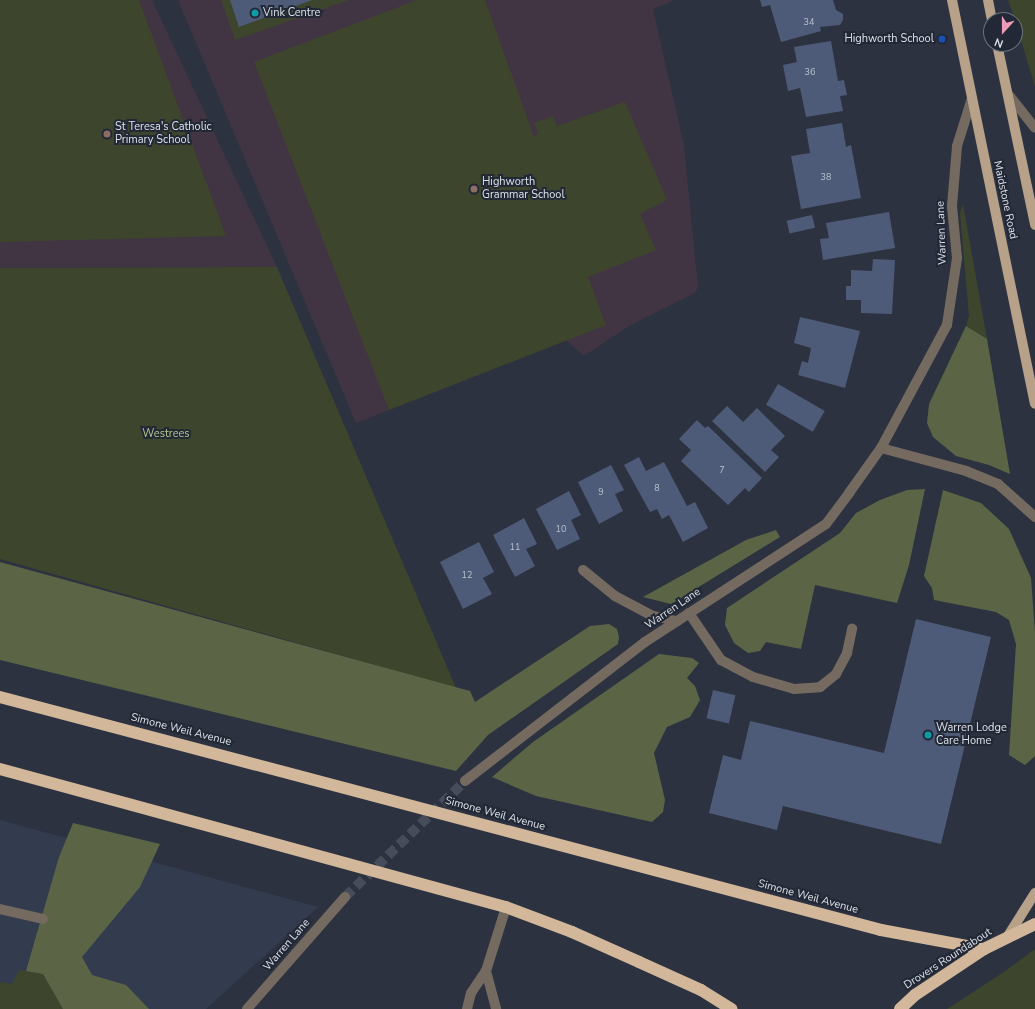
<!DOCTYPE html>
<style>
body{margin:0}
#map{position:relative;width:1035px;height:1009px;overflow:hidden;background:#2c3240;font-family:"Nunito Sans",sans-serif}
div>[style]{position:absolute}
.built>*{inset:0;background:#333c4f}
.education>*{inset:0;background:#413543}
.green>*{inset:0;background:#3e452d}
.forest>*{inset:0;background:#5b6545}
.building>*{inset:0;background:#4e5b78;transform-origin:0 0}
.minor-tunnel>*{height:10px;margin-top:-5px;transform-origin:0;background:repeating-linear-gradient(90deg,#464c59 0 10px,transparent 0 15px)}
.minor>*{height:10px;margin:-5px;padding:0 5px;transform-origin:5px;border-radius:5px;background:#756a5f}
.major>*{height:10px;margin:-5px;padding:0 5px;transform-origin:5px;border-radius:5px;background:#b8a189}
.highway>*{height:12px;margin:-6px;padding:0 6px;transform-origin:6px;border-radius:6px;background:#d2b79a}
.dots>*{width:11px;height:11px;translate:-50% -50%;box-sizing:border-box;border:2px solid #222835;border-radius:50%}
span{translate:-50% -50%;white-space:nowrap;text-align:center;line-height:1.15;-webkit-text-stroke:4px #222835;paint-order:stroke}
.number-label{font-size:9px;color:#b8c0cd}
.number-label span{-webkit-text-stroke-width:0}
.poi-label{font-size:11px;color:#dce1e9}
.left{translate:0 -50%;text-align:left}
.right{translate:-100% -50%;text-align:right}
.street-label{font-size:11px;color:#dce1e9}
.park-label{font-size:11px;color:#b5c78d}
.north{position:absolute;left:983px;top:12px;width:40px;height:40px;box-sizing:border-box;background:#222835;border:1px solid #6c727d;border-radius:50%;rotate:201deg;font-size:11px;font-weight:700;line-height:16px;text-align:center;color:#dce1e9}
.north::after{content:'';display:block;margin:auto;width:14px;height:18px;background:#ef9ab8;clip-path:polygon(50% 0,100% 100%,50% 72%,0 100%)}
</style>
<div id="map">
<div class="built">
<i style="clip-path:polygon(0 820px,318px 907px,206px 1009px,0 1009px)"></i>
</div>
<div class="education">
<i style="clip-path:polygon(0 0,152px 0,277px 267px,0 268px)"></i>
<i style="clip-path:polygon(178px 0,675px 0,653px 9px,684px 146px,698px 287px,695px 293px,629px 326px,584px 356px,566px 340px,356px 423px)"></i>
</div>
<div class="green">
<i style="clip-path:polygon(0 0,139px 0,226px 236px,0 242px)"></i>
<i style="clip-path:polygon(221px 0,349px 0,235px 40px)"></i>
<i style="clip-path:polygon(417px 0,485px 0,534px 137px,538px 134px,534px 123px,553px 116px,557px 126px,625px 102px,667px 200px,640px 214px,656px 250px,588px 277px,606px 325px,389px 410px,254px 62px)"></i>
<i style="clip-path:polygon(1008px 0,1035px 0,1035px 87px,1015px 20px)"></i>
<i style="clip-path:polygon(963px 204px,987px 339px,966px 326px,969px 316px,960px 213px)"></i>
<i style="clip-path:polygon(277px 267px,456px 688px,0 559px,0 268px)"></i>
<i style="clip-path:polygon(1035px 949px,1035px 1009px,947px 1009px,1004px 972px)"></i>
<i style="clip-path:polygon(19px 970px,43px 974px,63px 1009px,0 1009px,0 982px,12px 984px)"></i>
</div>
<div class="forest">
<i style="clip-path:polygon(966px 326px,987px 339px,1010px 474px,989px 465px,956px 456px,933px 437px,927px 423px,929px 404px)"></i>
<i style="clip-path:polygon(925px 489px,909px 565px,897px 603px,815px 585px,801px 649px,766px 642px,760px 651px,748px 653px,734px 643px,725px 625px,727px 608px,840px 533px,856px 513px,880px 500px,907px 490px)"></i>
<i style="clip-path:polygon(943px 490px,981px 503px,1009px 529px,1031px 578px,1035px 632px,1035px 756px,1025px 765px,1009px 755px,1016px 644px,1009px 620px,996px 612px,934px 600px,932px 588px,924px 576px)"></i>
<i style="clip-path:polygon(776px 530px,780px 537px,671px 604px,643px 597px,746px 540px)"></i>
<i style="clip-path:polygon(0 562px,470px 691px,475px 702px,590px 626px,609px 624px,617px 629px,619px 637px,618px 644px,488px 735px,456px 771px,0 660px)"></i>
<i style="clip-path:polygon(659px 654px,692px 658px,699px 663px,687px 678px,695px 686px,700px 700px,690px 717px,667px 727px,654px 753px,665px 800px,663px 812px,652px 822px,536px 796px,492px 777px,533px 742px)"></i>
<i style="clip-path:polygon(73px 823px,160px 844px,140px 887px,82px 957px,92px 975px,126px 985px,149px 1009px,63px 1009px,43px 974px,26px 971px,59px 857px)"></i>
</div>
<div class="building">
<i style="clip-path:polygon(230px 0,312px 0,239px 27px)"></i>
<i style="clip-path:polygon(760px 0,833px 0,836px 10px,843px 14px,843px 20px,840px 25px,820px 27px,821px 31px,781px 42px,770px 5px,762px 7px)"></i>
<i style="clip-path:polygon(831px 41px,838px 81px,844px 80px,847px 95px,840px 96px,843px 111px,806px 117px,800px 88px,788px 91px,783px 65px,797px 62px,794px 47px)"></i>
<i style="clip-path:polygon(842px 123px,846px 147px,851px 145px,861px 198px,801px 209px,791px 156px,810px 153px,806px 129px)"></i>
<i style="clip-path:polygon(889px 212px,895px 248px,823px 260px,820px 239px,829px 238px,826px 223px)"></i>
<i style="left:812px;top:215px;width:13px;height:26px;rotate:77deg"></i>
<i style="clip-path:polygon(873px 259px,895px 260px,892px 314px,861px 313px,861px 300px,846px 300px,846px 286px,851px 286px,851px 270px,872px 271px)"></i>
<i style="clip-path:polygon(800px 317px,860px 331px,845px 388px,798px 375px,802px 361px,808px 363px,811px 348px,794px 343px)"></i>
<i style="left:778px;top:384px;width:54px;height:24px;rotate:30deg"></i>
<i style="clip-path:polygon(727px 406px,743px 422px,757px 408px,785px 436px,771px 450px,779px 457px,765px 472px,712px 421px)"></i>
<i style="clip-path:polygon(697px 420px,705px 428px,708px 426px,762px 478px,749px 492px,745px 488px,728px 505px,681px 461px,691px 450px,679px 439px)"></i>
<i style="clip-path:polygon(639px 457px,646px 471px,664px 462px,687px 506px,695px 502px,708px 528px,683px 542px,669px 515px,662px 519px,657px 509px,650px 512px,624px 465px)"></i>
<i style="clip-path:polygon(611px 465px,624px 490px,615px 494px,623px 511px,599px 524px,578px 482px)"></i>
<i style="clip-path:polygon(569px 491px,581px 515px,571px 520px,580px 539px,557px 550px,536px 509px)"></i>
<i style="clip-path:polygon(524px 518px,537px 544px,526px 549px,535px 566px,515px 577px,493px 535px)"></i>
<i style="clip-path:polygon(479px 542px,494px 572px,483px 578px,492px 594px,463px 609px,440px 562px)"></i>
<i style="clip-path:polygon(916px 619px,991px 637px,941px 844px,783px 806px,777px 830px,709px 813px,723px 755px,741px 760px,750px 721px,884px 753px)"></i>
<i style="left:713px;top:690px;width:23px;height:29px;rotate:13deg"></i>
</div>
<div class="minor-tunnel">
<i style="left:345px;top:897px;width:167px;rotate:-44deg"></i>
</div>
<div class="minor">
<i style="left:1008px;top:94px;width:43px;rotate:51.5deg"></i>
<i style="left:881px;top:448px;width:88px;rotate:15.1deg"></i>
<i style="left:966px;top:471px;width:35px;rotate:22deg"></i>
<i style="left:998px;top:484px;width:50px;rotate:41.7deg"></i>
<i style="left:583px;top:570px;width:41px;rotate:39.1deg"></i>
<i style="left:615px;top:596px;width:40px;rotate:28deg"></i>
<i style="left:650px;top:615px;width:28px;rotate:13deg"></i>
<i style="left:689px;top:613px;width:57px;rotate:55.8deg"></i>
<i style="left:721px;top:660px;width:36px;rotate:28deg"></i>
<i style="left:753px;top:677px;width:43px;rotate:16.3deg"></i>
<i style="left:794px;top:689px;width:26px;rotate:-4deg"></i>
<i style="left:820px;top:687px;width:21px;rotate:-39deg"></i>
<i style="left:836px;top:674px;width:24px;rotate:-62deg"></i>
<i style="left:847px;top:653px;width:25px;rotate:-78deg"></i>
<i style="left:465px;top:781px;width:227px;rotate:-37.7deg"></i>
<i style="left:645px;top:642px;width:216px;rotate:-33.1deg"></i>
<i style="left:826px;top:524px;width:39px;rotate:-53deg"></i>
<i style="left:849px;top:493px;width:55px;rotate:-54.6deg"></i>
<i style="left:881px;top:448px;width:140px;rotate:-61.8deg"></i>
<i style="left:947px;top:325px;width:68px;rotate:-81.5deg"></i>
<i style="left:957px;top:258px;width:52px;rotate:-95.5deg"></i>
<i style="left:952px;top:206px;width:60px;rotate:-85.2deg"></i>
<i style="left:957px;top:146px;width:50px;rotate:-72.6deg"></i>
<i style="left:0;top:909px;width:44px;rotate:13.1deg"></i>
<i style="left:486px;top:971px;width:39px;rotate:75deg"></i>
<i style="left:247px;top:1009px;width:149px;rotate:-48.8deg"></i>
<i style="left:467px;top:1009px;width:16px;rotate:-76deg"></i>
<i style="left:471px;top:993px;width:27px;rotate:-56deg"></i>
<i style="left:486px;top:971px;width:67px;rotate:-72.6deg"></i>
</div>
<div class="major">
<i style="left:952px;top:0;width:412px;rotate:78.4deg"></i>
<i style="left:988px;top:0;width:20px;rotate:79deg"></i>
<i style="left:997px;top:44px;width:185px;rotate:78.1deg"></i>
<i style="left:1008px;top:936px;width:51px;rotate:-57.9deg"></i>
</div>
<div class="highway">
<i style="left:0;top:697px;width:911px;rotate:14.81deg"></i>
<i style="left:881px;top:930px;width:105px;rotate:10.5deg"></i>
<i style="left:0;top:769px;width:524px;rotate:15.26deg"></i>
<i style="left:506px;top:907px;width:71px;rotate:20.7deg"></i>
<i style="left:572px;top:932px;width:73px;rotate:24.1deg"></i>
<i style="left:639px;top:962px;width:68px;rotate:24.3deg"></i>
<i style="left:701px;top:990px;width:36px;rotate:32deg"></i>
<i style="left:900px;top:1009px;width:21px;rotate:-43deg"></i>
<i style="left:915px;top:995px;width:83px;rotate:-33.7deg"></i>
<i style="left:984px;top:949px;width:57px;rotate:-26.1deg"></i>
</div>
<div class="dots">
<i style="left:255px;top:13px;background:#0f9aa8"></i>
<i style="left:942px;top:39px;background:#1a4fb4"></i>
<i style="left:107px;top:134px;background:#8d6e63"></i>
<i style="left:474px;top:189px;background:#8d6e63"></i>
<i style="left:928px;top:735px;background:#0f9aa8"></i>
</div>
<div class="number-label">
<span style="left:809px;top:22px">34</span>
<span style="left:810px;top:72px">36</span>
<span style="left:826px;top:177px">38</span>
<span style="left:722px;top:470px">7</span>
<span style="left:657px;top:488px">8</span>
<span style="left:601px;top:492px">9</span>
<span style="left:561px;top:529px">10</span>
<span style="left:515px;top:547px">11</span>
<span style="left:467px;top:575px">12</span>
</div>
<div class="poi-label">
<span class="left" style="left:263px;top:13px">Vink Centre</span>
<span class="right" style="left:934px;top:39px">Highworth School</span>
<span class="left" style="left:115px;top:134px">St Teresa's Catholic<br>Primary School</span>
<span class="left" style="left:482px;top:189px">Highworth<br>Grammar School</span>
<span class="left" style="left:936px;top:735px">Warren Lodge<br>Care Home</span>
</div>
<div class="street-label">
<span style="left:1005px;top:200px;rotate:78deg">Maidstone Road</span>
<span style="left:942px;top:233px;rotate:-92deg">Warren Lane</span>
<span style="left:673px;top:609px;rotate:-34deg">Warren Lane</span>
<span style="left:181px;top:730px;rotate:14deg">Simone Weil Avenue</span>
<span style="left:495px;top:814px;rotate:15deg">Simone Weil Avenue</span>
<span style="left:808px;top:897px;rotate:15deg">Simone Weil Avenue</span>
<span style="left:287px;top:945px;rotate:-49deg">Warren Lane</span>
<span style="left:948px;top:959px;rotate:-33deg">Drovers Roundabout</span>
</div>
<div class="park-label">
<span style="left:166px;top:434px">Westrees</span>
</div>
<div class="north">N</div>
</div>
